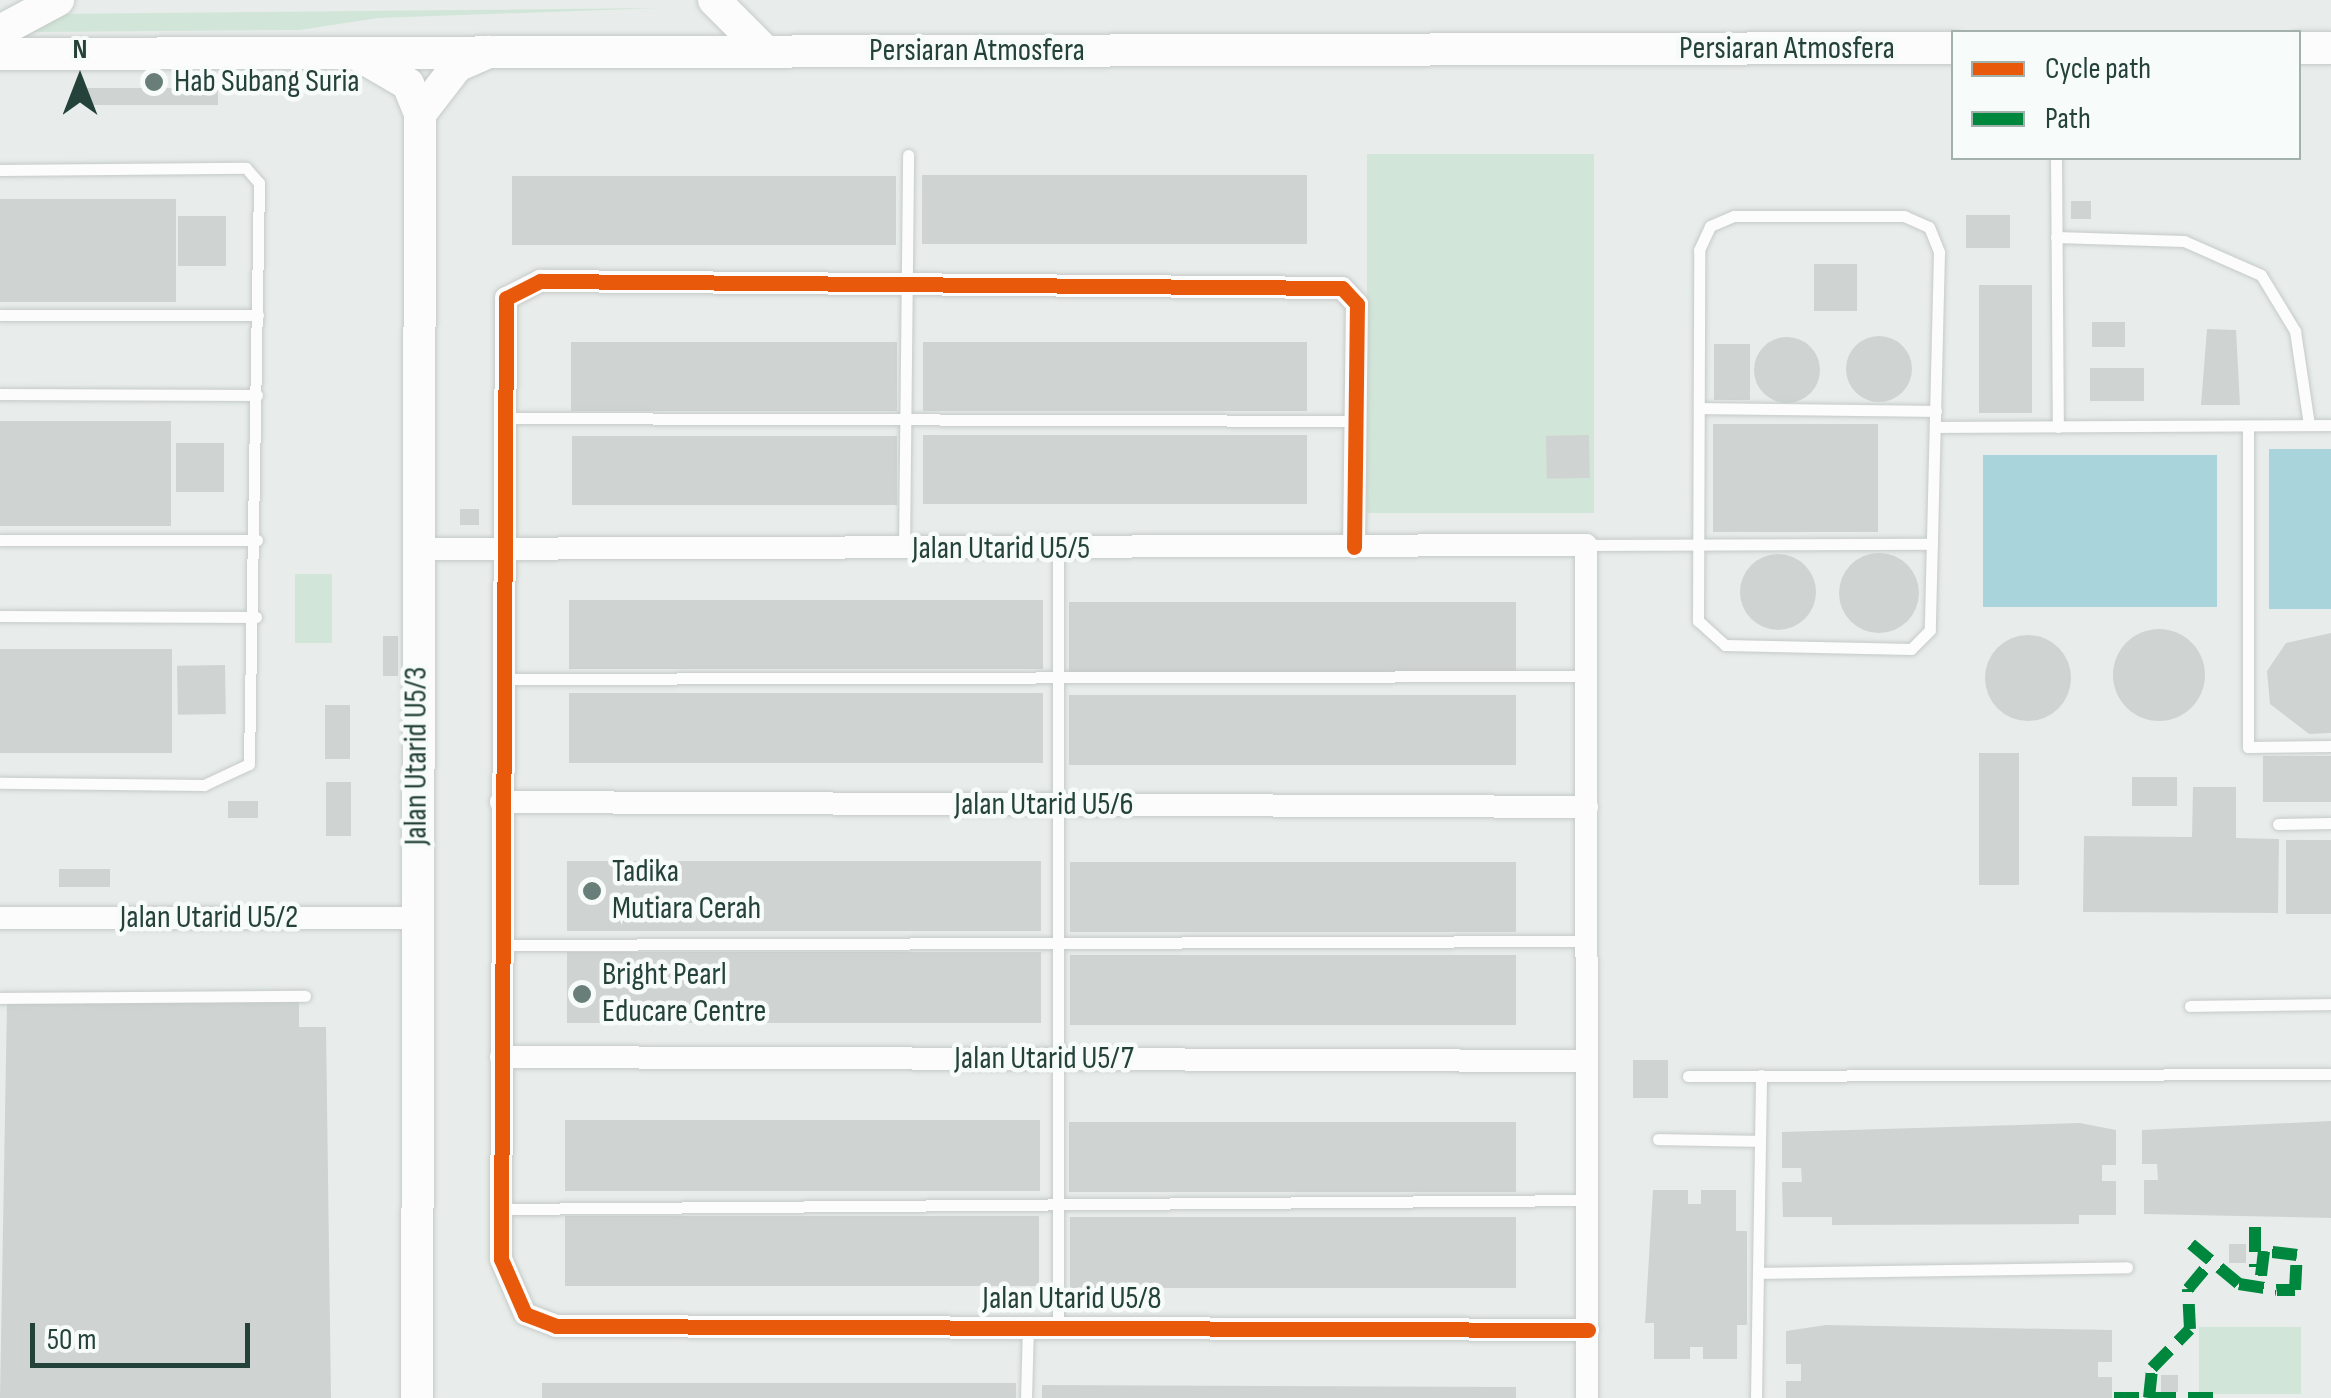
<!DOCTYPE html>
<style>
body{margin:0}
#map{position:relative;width:2331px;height:1398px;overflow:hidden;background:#e8edeb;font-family:"Sofia Sans Condensed",sans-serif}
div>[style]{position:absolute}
.green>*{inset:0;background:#d1e6d8;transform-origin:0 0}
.water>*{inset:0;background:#a9d4db;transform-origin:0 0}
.building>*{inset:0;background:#cfd4d2;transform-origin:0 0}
.round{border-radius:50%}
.roads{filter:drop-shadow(0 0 2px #c5cac8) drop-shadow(0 0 2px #c5cac8)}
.lane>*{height:11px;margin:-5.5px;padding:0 5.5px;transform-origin:5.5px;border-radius:5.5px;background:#fcfcfc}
.street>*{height:22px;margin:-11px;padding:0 11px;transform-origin:11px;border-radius:11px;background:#fcfcfc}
.secondary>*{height:32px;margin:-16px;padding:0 16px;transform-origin:16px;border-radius:16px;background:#fcfcfc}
.quiet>*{height:12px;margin-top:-6px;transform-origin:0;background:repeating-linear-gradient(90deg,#00873e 0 25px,transparent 0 37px)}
.cycleway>*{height:15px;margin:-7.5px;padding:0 7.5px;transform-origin:7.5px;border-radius:7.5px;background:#e8590c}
.dots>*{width:28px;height:28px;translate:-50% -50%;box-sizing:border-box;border:5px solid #f7fbf9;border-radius:50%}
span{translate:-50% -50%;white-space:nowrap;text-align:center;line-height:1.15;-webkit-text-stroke:9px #f7fbf9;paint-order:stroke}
.street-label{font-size:32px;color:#24423a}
.poi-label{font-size:32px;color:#24423a}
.left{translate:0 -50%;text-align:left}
.legend{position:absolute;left:1951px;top:30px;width:350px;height:130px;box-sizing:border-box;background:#f7fbf9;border:2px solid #a3b1ad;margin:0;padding:12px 18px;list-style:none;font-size:30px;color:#24423a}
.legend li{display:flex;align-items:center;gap:20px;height:50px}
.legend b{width:50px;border:2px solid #a3b1ad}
.north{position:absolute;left:30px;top:30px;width:100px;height:100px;-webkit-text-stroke:8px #f7fbf9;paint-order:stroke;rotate:0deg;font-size:28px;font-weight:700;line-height:40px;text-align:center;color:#24423a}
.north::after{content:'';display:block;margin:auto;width:35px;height:45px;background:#24423a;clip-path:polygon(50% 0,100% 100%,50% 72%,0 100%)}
.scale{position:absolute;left:30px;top:1323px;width:220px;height:45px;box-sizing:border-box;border:5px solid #24423a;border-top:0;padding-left:12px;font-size:30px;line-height:35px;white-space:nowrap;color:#24423a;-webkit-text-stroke:8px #f7fbf9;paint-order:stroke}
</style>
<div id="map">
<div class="green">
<i style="clip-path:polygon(660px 8px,378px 18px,300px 30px,32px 32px,48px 14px)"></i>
<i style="left:1367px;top:154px;width:227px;height:359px"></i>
<i style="left:295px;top:574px;width:37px;height:69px"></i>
<i style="left:2199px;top:1327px;width:102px;height:67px"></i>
</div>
<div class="water">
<i style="left:2269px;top:449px;width:62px;height:160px"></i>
<i style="left:1983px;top:455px;width:234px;height:152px"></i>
</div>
<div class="building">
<i style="left:218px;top:88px;width:17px;height:131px;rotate:90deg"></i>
<i style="left:1307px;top:175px;width:69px;height:385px;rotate:90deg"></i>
<i style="left:512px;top:176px;width:384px;height:69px"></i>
<i style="left:0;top:199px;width:176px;height:103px"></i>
<i style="left:2071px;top:201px;width:20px;height:18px"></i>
<i style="left:1966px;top:215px;width:44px;height:33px"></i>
<i style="left:178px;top:216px;width:48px;height:50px"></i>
<i style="left:1857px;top:264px;width:47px;height:43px;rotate:90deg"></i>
<i style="left:2032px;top:285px;width:128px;height:53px;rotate:90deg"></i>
<i style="left:2092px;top:322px;width:33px;height:25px"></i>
<i style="clip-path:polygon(2207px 329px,2236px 330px,2240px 405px,2201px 405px)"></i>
<i class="round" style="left:1846px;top:336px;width:66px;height:66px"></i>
<i class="round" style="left:1754px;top:337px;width:66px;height:66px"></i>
<i style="left:897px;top:342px;width:69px;height:326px;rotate:90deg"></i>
<i style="left:923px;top:342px;width:384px;height:69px"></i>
<i style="left:1714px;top:344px;width:36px;height:56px"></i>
<i style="left:2090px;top:368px;width:54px;height:33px"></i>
<i style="left:0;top:421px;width:171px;height:105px"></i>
<i style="left:1713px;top:424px;width:165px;height:108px"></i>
<i style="left:1307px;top:435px;width:69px;height:384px;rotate:90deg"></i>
<i style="left:1589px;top:435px;width:43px;height:43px;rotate:89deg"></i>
<i style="left:897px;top:436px;width:69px;height:325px;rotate:90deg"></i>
<i style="left:224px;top:443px;width:49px;height:48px;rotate:90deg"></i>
<i style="left:460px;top:509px;width:19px;height:16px"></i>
<i class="round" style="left:1839px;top:553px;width:80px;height:80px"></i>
<i class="round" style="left:1740px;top:554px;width:76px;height:76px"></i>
<i style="left:569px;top:600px;width:474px;height:69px"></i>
<i style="left:1069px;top:602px;width:447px;height:70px"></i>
<i class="round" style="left:2113px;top:629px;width:92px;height:92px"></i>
<i style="clip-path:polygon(2331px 633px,2331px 733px,2309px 734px,2270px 704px,2267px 671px,2286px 643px)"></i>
<i class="round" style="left:1985px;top:635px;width:86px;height:86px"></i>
<i style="left:383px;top:636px;width:15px;height:40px"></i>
<i style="left:0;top:649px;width:172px;height:104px"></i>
<i style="left:225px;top:665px;width:49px;height:48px;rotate:89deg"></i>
<i style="left:569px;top:693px;width:474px;height:70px"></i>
<i style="left:1069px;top:695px;width:447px;height:70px"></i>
<i style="left:325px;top:705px;width:25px;height:54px"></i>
<i style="left:1979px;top:753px;width:40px;height:132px"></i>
<i style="left:2331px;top:756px;width:46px;height:68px;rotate:90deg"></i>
<i style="left:2132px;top:777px;width:45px;height:29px"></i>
<i style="left:351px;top:782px;width:54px;height:25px;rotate:90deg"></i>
<i style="clip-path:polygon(2193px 787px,2236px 787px,2236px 838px,2279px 839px,2278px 913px,2083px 912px,2084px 836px,2192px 837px)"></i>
<i style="left:228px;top:801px;width:30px;height:17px"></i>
<i style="left:2331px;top:840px;width:74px;height:45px;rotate:90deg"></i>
<i style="left:567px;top:861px;width:474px;height:70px"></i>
<i style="left:1070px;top:862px;width:446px;height:70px"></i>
<i style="left:110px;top:869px;width:18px;height:51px;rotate:90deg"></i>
<i style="left:567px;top:952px;width:474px;height:71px"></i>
<i style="left:1070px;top:955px;width:446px;height:70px"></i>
<i style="clip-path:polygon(7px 1001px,299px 1001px,299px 1027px,326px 1027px,331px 1398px,0 1398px)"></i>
<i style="left:1633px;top:1060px;width:35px;height:38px"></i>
<i style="left:565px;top:1120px;width:475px;height:71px"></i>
<i style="clip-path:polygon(2331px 1121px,2331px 1218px,2144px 1214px,2144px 1180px,2158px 1180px,2157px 1164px,2142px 1164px,2142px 1130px)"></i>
<i style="left:1069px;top:1122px;width:447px;height:70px"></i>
<i style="clip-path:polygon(2080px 1123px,2116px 1130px,2116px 1165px,2102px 1165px,2102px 1181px,2116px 1181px,2116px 1215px,2079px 1215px,2079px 1224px,1832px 1225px,1832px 1217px,1783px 1217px,1782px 1182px,1802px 1182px,1801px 1168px,1782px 1168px,1782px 1132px)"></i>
<i style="clip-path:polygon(1653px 1190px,1688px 1190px,1688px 1204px,1701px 1204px,1701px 1190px,1736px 1190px,1736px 1231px,1747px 1231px,1747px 1325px,1737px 1325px,1737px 1359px,1703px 1359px,1703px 1347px,1690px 1347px,1690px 1359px,1654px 1359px,1654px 1323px,1645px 1323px)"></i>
<i style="left:565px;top:1216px;width:474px;height:70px"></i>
<i style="left:1070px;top:1217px;width:446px;height:71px"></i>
<i style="left:2229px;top:1244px;width:17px;height:19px"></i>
<i style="clip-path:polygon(1826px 1325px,2112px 1330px,2112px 1362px,2098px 1362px,2098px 1377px,2112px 1377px,2112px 1398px,1786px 1398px,1786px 1381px,1801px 1381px,1801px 1364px,1786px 1364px,1786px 1331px)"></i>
<i style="left:2161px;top:1375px;width:17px;height:17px"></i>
<i style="left:542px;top:1383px;width:474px;height:15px"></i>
<i style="clip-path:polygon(1042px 1385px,1516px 1387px,1516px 1398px,1042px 1398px)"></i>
</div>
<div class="roads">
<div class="lane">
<i style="left:2056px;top:158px;width:269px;rotate:89.6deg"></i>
<i style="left:0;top:170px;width:246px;rotate:-0.5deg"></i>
<i style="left:246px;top:168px;width:20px;rotate:49deg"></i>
<i style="left:259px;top:183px;width:581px;rotate:90.99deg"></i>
<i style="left:249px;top:764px;width:50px;rotate:155deg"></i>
<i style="left:204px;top:785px;width:204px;rotate:-179.4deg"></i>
<i style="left:1734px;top:216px;width:170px"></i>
<i style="left:1904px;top:216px;width:27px;rotate:24deg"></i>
<i style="left:1929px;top:227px;width:27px;rotate:68deg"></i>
<i style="left:1939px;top:252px;width:378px;rotate:91.4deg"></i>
<i style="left:1930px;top:630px;width:27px;rotate:135deg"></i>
<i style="left:1911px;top:649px;width:186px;rotate:-178.8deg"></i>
<i style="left:1725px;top:645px;width:36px;rotate:-138deg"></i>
<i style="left:1698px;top:621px;width:371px;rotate:-89.8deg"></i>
<i style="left:1699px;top:250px;width:26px;rotate:-65deg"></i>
<i style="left:1710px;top:226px;width:26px;rotate:-23deg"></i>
<i style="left:2056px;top:237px;width:128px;rotate:1.8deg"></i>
<i style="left:2184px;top:241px;width:84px;rotate:23.8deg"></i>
<i style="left:2261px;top:275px;width:66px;rotate:58.7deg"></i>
<i style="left:2295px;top:331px;width:95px;rotate:81.5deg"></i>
<i style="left:0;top:315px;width:258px"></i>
<i style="left:0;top:394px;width:257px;rotate:0.2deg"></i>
<i style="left:1699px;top:408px;width:237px;rotate:0.7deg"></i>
<i style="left:506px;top:418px;width:849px;rotate:0.2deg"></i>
<i style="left:2248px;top:426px;width:321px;rotate:90deg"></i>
<i style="left:2248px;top:747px;width:83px;rotate:-0.7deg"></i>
<i style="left:1935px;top:427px;width:396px;rotate:-0.3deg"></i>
<i style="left:0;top:540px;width:257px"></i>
<i style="left:1586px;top:545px;width:346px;rotate:-0.2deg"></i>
<i style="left:904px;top:549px;width:394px;rotate:-89.4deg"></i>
<i style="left:1058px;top:550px;width:776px;rotate:90deg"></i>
<i style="left:0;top:616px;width:256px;rotate:0.2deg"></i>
<i style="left:502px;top:679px;width:1084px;rotate:-0.16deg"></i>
<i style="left:2278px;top:824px;width:53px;rotate:-1.1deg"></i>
<i style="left:502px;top:945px;width:1085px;rotate:-0.21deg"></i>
<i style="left:0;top:998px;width:305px;rotate:-0.4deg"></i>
<i style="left:2190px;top:1006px;width:141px;rotate:-0.8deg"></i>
<i style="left:1688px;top:1076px;width:643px;rotate:-0.18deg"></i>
<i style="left:1658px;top:1139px;width:102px;rotate:1.1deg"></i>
<i style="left:500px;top:1209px;width:1088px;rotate:-0.47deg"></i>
<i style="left:1759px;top:1273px;width:368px;rotate:-0.9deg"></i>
<i style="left:1026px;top:1398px;width:72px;rotate:-88.4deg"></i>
<i style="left:1756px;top:1398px;width:323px;rotate:-89.1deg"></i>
</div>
<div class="street">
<i style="left:1354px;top:547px;width:243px;rotate:-89.3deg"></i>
<i style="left:1357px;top:304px;width:22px;rotate:-133deg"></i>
<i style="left:1342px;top:288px;width:802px;rotate:-179.5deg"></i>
<i style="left:540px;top:281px;width:38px;rotate:153deg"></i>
<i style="left:506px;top:298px;width:961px;rotate:90.3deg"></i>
<i style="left:501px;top:1259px;width:60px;rotate:66.4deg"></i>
<i style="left:525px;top:1314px;width:33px;rotate:21deg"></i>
<i style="left:556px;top:1326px;width:1032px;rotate:0.22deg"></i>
<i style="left:417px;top:549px;width:1169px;rotate:-0.2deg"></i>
<i style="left:1586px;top:545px;width:853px;rotate:89.93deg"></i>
<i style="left:501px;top:802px;width:1086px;rotate:0.26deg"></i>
<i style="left:0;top:918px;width:417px"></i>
<i style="left:501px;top:1057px;width:1086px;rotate:0.21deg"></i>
</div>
<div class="secondary">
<i style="left:714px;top:0;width:71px;rotate:45deg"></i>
<i style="left:0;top:31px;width:66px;rotate:-28.1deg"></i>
<i style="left:2298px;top:48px;width:33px"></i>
<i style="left:0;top:54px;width:1954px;rotate:-0.18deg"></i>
<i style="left:358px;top:55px;width:58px;rotate:30.1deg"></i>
<i style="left:408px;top:84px;width:32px;rotate:68deg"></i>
<i style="left:420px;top:114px;width:1284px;rotate:90.13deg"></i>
<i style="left:420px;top:114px;width:61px;rotate:-52.4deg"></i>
<i style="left:457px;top:66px;width:35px;rotate:-24deg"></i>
</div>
</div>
<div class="quiet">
<i style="left:2255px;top:1227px;width:40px;rotate:90deg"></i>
<i style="left:2191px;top:1244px;width:62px;rotate:39.8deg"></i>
<i style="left:2239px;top:1284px;width:38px;rotate:9deg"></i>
<i style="left:2277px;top:1290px;width:18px"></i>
<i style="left:2295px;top:1290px;width:35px;rotate:-87deg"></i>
<i style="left:2297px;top:1255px;width:33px;rotate:-173deg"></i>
<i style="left:2264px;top:1251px;width:32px;rotate:97deg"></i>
<i style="left:2114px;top:1398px;width:99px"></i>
<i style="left:2149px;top:1398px;width:30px;rotate:-84deg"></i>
<i style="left:2152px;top:1368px;width:54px;rotate:-45.7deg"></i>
<i style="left:2190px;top:1329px;width:40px;rotate:-92.9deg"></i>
<i style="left:2188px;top:1289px;width:33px;rotate:-50deg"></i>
</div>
<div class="cycleway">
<i style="left:1354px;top:547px;width:243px;rotate:-89.3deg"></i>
<i style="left:1357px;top:304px;width:22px;rotate:-133deg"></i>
<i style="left:1342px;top:288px;width:802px;rotate:-179.5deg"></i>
<i style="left:540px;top:281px;width:38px;rotate:153deg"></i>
<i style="left:506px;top:298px;width:961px;rotate:90.3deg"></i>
<i style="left:501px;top:1259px;width:60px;rotate:66.4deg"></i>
<i style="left:525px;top:1314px;width:33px;rotate:21deg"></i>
<i style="left:556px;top:1326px;width:1032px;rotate:0.22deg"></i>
</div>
<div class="dots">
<i style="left:154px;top:82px;background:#697e78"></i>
<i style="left:592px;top:891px;background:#697e78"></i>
<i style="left:582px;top:994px;background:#697e78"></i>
</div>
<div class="street-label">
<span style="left:1787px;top:49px">Persiaran Atmosfera</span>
<span style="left:977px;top:51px">Persiaran Atmosfera</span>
<span style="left:1001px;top:549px">Jalan Utarid U5/5</span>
<span style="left:417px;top:756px;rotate:-90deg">Jalan Utarid U5/3</span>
<span style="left:1044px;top:805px">Jalan Utarid U5/6</span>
<span style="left:209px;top:918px">Jalan Utarid U5/2</span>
<span style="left:1044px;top:1059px">Jalan Utarid U5/7</span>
<span style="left:1072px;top:1299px">Jalan Utarid U5/8</span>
</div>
<div class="poi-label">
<span class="left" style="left:174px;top:82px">Hab Subang Suria</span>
<span class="left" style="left:612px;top:891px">Tadika<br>Mutiara Cerah</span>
<span class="left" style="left:602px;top:994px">Bright Pearl<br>Educare Centre</span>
</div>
<ul class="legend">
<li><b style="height:12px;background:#e8590c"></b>Cycle path</li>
<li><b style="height:12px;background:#00873e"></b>Path</li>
</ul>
<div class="north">N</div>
<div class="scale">50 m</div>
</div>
